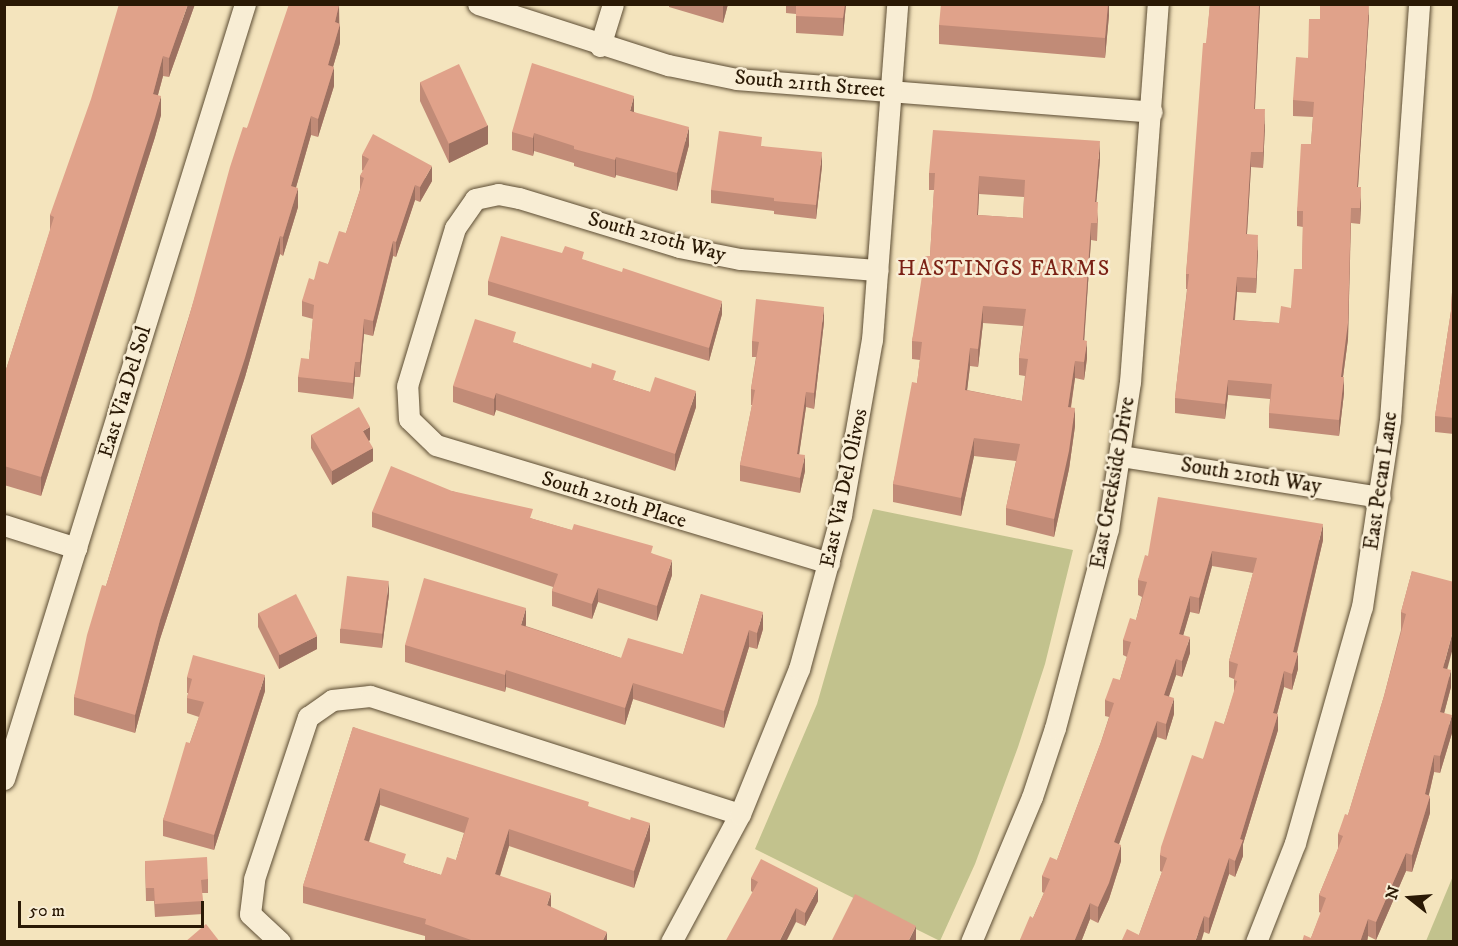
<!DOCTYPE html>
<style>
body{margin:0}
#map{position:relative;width:1458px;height:946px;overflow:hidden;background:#f4e4bd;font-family:"IM FELL DW Pica",serif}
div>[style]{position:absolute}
.green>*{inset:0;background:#c2c28d}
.roads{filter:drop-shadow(0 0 2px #5c4c33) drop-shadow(0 0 2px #5c4c33)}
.street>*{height:21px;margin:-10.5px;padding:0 10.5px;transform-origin:10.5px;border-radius:10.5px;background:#f8edd4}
.wall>*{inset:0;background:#c18b77}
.shaded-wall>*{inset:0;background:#9d7161}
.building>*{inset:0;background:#e0a28a;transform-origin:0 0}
span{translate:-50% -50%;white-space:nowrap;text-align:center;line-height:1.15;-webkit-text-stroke:5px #f8edd4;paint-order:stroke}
.street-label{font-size:21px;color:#2a1905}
.neighbourhood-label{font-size:22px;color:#7a1f14;letter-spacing:1.5px}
.frame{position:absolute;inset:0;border:6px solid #2a1905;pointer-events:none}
.north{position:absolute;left:1380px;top:868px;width:60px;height:60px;-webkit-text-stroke:4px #f8edd4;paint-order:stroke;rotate:287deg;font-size:16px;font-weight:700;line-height:24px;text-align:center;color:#2a1905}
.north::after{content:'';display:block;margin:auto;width:21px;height:27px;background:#2a1905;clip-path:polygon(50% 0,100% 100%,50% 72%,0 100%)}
.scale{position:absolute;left:18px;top:901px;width:186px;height:27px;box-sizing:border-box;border:3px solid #2a1905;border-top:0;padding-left:8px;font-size:18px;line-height:21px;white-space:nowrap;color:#2a1905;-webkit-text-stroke:4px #f8edd4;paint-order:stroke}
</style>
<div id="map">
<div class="green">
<i style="clip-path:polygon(873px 509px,1073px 550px,1045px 664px,1018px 747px,975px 864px,940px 941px,755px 849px,817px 704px)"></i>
<i style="clip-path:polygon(1453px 876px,1453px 941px,1426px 941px)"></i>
</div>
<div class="roads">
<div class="street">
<i style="left:478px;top:4px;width:200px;rotate:17.8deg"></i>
<i style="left:668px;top:65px;width:70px;rotate:11.5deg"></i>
<i style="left:737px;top:79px;width:416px;rotate:4.5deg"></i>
<i style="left:600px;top:46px;width:44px;rotate:-72.8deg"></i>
<i style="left:1121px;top:456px;width:262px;rotate:9deg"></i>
<i style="left:4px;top:525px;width:76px;rotate:17.7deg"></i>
<i style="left:829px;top:563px;width:410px;rotate:-163.3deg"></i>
<i style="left:436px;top:445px;width:37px;rotate:-136deg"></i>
<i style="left:409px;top:419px;width:33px;rotate:-93deg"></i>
<i style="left:407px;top:386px;width:165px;rotate:-73.1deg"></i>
<i style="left:455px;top:228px;width:35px;rotate:-55deg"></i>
<i style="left:475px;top:199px;width:24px;rotate:-12deg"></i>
<i style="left:498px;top:194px;width:21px;rotate:11deg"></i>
<i style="left:519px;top:198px;width:167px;rotate:17deg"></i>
<i style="left:679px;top:247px;width:62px;rotate:11.1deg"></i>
<i style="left:740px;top:259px;width:138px;rotate:4.6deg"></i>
<i style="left:4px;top:779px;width:812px;rotate:-72.73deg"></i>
<i style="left:280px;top:942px;width:41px;rotate:-137deg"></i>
<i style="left:250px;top:914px;width:35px;rotate:-83deg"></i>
<i style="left:254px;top:879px;width:171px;rotate:-71.6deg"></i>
<i style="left:308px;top:717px;width:29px;rotate:-35deg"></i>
<i style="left:332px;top:700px;width:38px;rotate:-6deg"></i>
<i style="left:370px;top:696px;width:388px;rotate:17.7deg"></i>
<i style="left:671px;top:942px;width:145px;rotate:-61.7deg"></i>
<i style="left:740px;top:814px;width:157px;rotate:-67.9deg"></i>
<i style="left:799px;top:669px;width:160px;rotate:-74.7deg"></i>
<i style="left:841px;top:515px;width:178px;rotate:-80deg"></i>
<i style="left:872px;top:340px;width:337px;rotate:-85.7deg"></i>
<i style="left:971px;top:942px;width:157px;rotate:-67.2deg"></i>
<i style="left:1032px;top:797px;width:73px;rotate:-71.6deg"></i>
<i style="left:1055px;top:728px;width:206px;rotate:-75.1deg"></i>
<i style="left:1108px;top:529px;width:149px;rotate:-81.5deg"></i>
<i style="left:1130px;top:382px;width:379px;rotate:-85.8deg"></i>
<i style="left:1256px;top:942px;width:106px;rotate:-68.5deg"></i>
<i style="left:1295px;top:843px;width:245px;rotate:-74.2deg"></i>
<i style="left:1362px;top:607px;width:189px;rotate:-81.5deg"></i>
<i style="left:1390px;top:420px;width:417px;rotate:-86deg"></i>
</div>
</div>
<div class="wall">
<i style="clip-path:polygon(195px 4px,169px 77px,163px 76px,158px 95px,161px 115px,155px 137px,41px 496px,4px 485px,4px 376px,50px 231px,50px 215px)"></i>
<i style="clip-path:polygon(669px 4px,728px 4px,723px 23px,669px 7px)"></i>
<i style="clip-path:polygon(786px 4px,846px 4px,843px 36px,796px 33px,796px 14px,786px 13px)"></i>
<i style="clip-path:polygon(1109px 4px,1109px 15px,1105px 58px,939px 44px,939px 25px)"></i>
<i style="clip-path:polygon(1210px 4px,1260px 4px,1255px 109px,1265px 125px,1263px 168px,1251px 167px,1247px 234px,1258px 251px,1256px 293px,1237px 292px,1235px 320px,1279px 323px,1291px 308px,1302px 269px,1303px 227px,1297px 226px,1297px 211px,1311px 144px,1313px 117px,1293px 116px,1293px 100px,1308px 58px,1320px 19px,1369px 15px,1358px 187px,1361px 203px,1360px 224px,1351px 223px,1348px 339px,1343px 377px,1344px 393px,1339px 436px,1269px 428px,1269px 413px,1270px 399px,1228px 395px,1225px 419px,1175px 413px,1175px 398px,1187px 289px,1186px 289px,1186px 274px)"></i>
<i style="clip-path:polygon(339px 5px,340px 43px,333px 67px,334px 86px,318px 137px,311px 135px,296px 187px,298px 207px,283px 256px,280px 254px,245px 377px,160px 639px,135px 733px,74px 715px,74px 697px,106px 586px,247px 128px)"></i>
<i style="clip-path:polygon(420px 82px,488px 144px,449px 163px,420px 101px)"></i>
<i style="clip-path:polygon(634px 112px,689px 145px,677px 191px,616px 175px,615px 178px,574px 166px,574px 163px,534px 151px,533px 156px,512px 150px,512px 132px)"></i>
<i style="clip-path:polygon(762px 146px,822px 166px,816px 219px,774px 214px,774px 211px,711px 203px,711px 190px)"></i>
<i style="clip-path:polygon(362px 155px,432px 181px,420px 202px,415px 200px,396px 257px,393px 256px,373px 336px,364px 334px,360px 377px,355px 377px,353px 399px,298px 392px,298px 377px,309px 359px,313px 319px,302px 316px,302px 301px,314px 280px,328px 264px,346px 233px,360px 190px,360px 176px,363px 171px,362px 170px)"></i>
<i style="clip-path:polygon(evenodd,1100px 159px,1096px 202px,1098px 219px,1097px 241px,1091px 240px,1084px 340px,1087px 358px,1084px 380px,1075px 378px,1071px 408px,1075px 426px,1069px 469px,1054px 537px,1006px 525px,1006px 508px,1016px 461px,974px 456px,961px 516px,893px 502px,893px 484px,917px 383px,920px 360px,912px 359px,912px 341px,930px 256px,934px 190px,929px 190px,929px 173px,1100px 159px,979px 194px,1024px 197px,1023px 218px,978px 215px,979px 194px,1100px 159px,983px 323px,1023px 326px,1019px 358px,1019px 375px,1025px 376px,1022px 401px,967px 390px,970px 366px,978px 367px,983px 323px)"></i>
<i style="clip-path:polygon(1454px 254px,1454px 434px,1435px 432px,1435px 416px,1451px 311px)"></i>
<i style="clip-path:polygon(584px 260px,722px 314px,709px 361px,488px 295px,488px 281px)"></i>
<i style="clip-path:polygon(824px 322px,814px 409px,806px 407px,799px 454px,805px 471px,800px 493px,740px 481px,740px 465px,752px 405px,751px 405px,751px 389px,756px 357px,752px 357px,752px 341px)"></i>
<i style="clip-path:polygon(516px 343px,616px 381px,696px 407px,675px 471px,496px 410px,494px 416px,453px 402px,453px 386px)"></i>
<i style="clip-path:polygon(311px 435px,370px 440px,369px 441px,373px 461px,332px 485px,311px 448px)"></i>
<i style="clip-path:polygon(452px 491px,533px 519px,653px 554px,672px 575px,657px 621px,598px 602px,592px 619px,552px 606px,552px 591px,553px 587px,372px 527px,372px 512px)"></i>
<i style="clip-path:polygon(1323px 540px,1297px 653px,1298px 669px,1292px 690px,1284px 687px,1277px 714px,1278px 730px,1243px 844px,1243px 856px,1235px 877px,1229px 874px,1209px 934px,1204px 932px,1139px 935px,1162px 872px,1160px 871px,1160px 855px,1203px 759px,1224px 724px,1234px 693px,1234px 679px,1229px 677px,1229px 661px,1253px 573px,1212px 566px,1199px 614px,1190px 612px,1183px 635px,1190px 653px,1182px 677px,1176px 675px,1169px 696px,1174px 714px,1166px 740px,1157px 737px,1151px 753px,1119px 844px,1121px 861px,1109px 899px,1098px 923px,1090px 919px,1081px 942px,1019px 942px,1033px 918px,1044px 893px,1042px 892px,1042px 876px,1057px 860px,1101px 742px,1109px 717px,1105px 716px,1105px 700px,1120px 680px,1127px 657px,1123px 655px,1123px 640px,1136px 620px,1142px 597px,1138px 595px,1138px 580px,1148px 556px)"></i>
<i style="clip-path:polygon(1412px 571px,1447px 669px,1451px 687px,1444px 713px,1452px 733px,1440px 773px,1434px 772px,1429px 795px,1430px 813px,1412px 872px,1406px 871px,1376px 940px,1368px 936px,1367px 942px,1302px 942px,1311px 938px,1321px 913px,1319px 912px,1319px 895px,1338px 849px,1338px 834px,1348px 815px,1384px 696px,1401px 630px,1401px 612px)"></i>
<i style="clip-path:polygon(389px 594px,382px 648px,340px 643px,340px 629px)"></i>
<i style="clip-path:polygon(701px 594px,763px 629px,757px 649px,749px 647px,724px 728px,633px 699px,625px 725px,506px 687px,505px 692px,405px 662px,405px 645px,526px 624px,526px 626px,621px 658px,683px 654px)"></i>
<i style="clip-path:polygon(258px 613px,317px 649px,279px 669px,258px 627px)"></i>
<i style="clip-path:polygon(187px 677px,265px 691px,214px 850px,163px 836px,163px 820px,199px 717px,187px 713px,187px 698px,188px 693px,187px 693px)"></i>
<i style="clip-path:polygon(evenodd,353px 727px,650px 840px,634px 888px,509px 846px,500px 876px,607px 942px,426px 942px,425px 941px,425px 936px,303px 903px,303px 886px,353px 727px,380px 805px,464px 833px,456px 860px,441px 875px,406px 864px,369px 842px,380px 805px)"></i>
<i style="clip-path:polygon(145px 861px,208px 879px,208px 893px,202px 893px,203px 914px,155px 917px,154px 901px,146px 901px)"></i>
<i style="clip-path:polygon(751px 878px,818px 901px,805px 926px,796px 922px,751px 891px)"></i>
</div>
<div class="shaded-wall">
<i style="clip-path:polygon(188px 4px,195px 4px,169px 77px,169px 58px)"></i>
<i style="clip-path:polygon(723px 4px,728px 4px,723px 23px)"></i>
<i style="clip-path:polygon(845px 4px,846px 4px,843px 36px,843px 18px)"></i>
<i style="clip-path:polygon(1108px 4px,1109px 4px,1109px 15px,1105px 58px,1105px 38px)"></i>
<i style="clip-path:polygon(1259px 4px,1260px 4px,1254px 124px,1254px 109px)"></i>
<i style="clip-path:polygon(1369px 4px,1369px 15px,1357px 202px,1357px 187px)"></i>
<i style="clip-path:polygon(339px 5px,339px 24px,335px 22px)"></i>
<i style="clip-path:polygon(340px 24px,340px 43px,328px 84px,328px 65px)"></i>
<i style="clip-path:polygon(163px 56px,163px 76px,153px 113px,153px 94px)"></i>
<i style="clip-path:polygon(334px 67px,334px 86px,318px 137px,318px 119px)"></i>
<i style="clip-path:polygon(161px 96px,161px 115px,155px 137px,41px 496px,41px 477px)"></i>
<i style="clip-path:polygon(634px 96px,634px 113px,630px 111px)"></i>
<i style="clip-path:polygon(1265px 109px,1265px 125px,1263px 168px,1263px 152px)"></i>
<i style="clip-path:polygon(311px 116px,311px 135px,291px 205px,291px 186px)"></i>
<i style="clip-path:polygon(488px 125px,488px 144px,449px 163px,449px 143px)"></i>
<i style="clip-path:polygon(689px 127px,689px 145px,677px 191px,677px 173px)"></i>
<i style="clip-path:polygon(534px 133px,534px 151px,533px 156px,533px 138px)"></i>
<i style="clip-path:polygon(1100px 141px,1100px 159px,1095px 219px,1095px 202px)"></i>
<i style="clip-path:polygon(822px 152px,822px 166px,816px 219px,816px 205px)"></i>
<i style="clip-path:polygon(1251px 152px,1251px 167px,1246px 250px,1246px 234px)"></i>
<i style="clip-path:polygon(616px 157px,616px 175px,615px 178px,615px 160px)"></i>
<i style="clip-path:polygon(432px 166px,432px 181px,420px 202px,420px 187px)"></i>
<i style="clip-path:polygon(979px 176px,979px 194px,977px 233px,977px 215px)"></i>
<i style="clip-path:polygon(415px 185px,415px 200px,396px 257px,396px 242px)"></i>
<i style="clip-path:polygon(1361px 187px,1361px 203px,1360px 224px,1360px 208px)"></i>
<i style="clip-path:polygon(298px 188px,298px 207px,283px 256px,283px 237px)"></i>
<i style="clip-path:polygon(1351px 208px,1348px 339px,1341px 392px,1341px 377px)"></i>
<i style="clip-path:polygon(1091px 223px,1091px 240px,1083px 358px,1083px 340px)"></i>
<i style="clip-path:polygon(1258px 235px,1258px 251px,1256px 293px,1256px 278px)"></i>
<i style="clip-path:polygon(280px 236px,280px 254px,245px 377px,160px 639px,135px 733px,135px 715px,160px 620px)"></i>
<i style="clip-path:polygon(393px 241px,393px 256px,373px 336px,373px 321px)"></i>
<i style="clip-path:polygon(1237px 277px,1237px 292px,1233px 335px,1233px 320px)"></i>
<i style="clip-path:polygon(722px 301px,722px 314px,709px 361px,709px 348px)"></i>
<i style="clip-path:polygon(983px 306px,983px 323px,978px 367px,978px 349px)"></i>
<i style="clip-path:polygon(824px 307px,824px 322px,814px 409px,814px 393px)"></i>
<i style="clip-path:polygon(364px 319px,364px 334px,360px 377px,360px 362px)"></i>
<i style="clip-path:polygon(1087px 341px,1087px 358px,1084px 380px,1084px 362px)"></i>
<i style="clip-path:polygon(970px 348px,970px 366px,965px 408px,965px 390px)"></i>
<i style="clip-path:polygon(1075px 361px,1075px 378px,1068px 425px,1068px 407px)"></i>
<i style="clip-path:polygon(355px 362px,355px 377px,353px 399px,353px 383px)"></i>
<i style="clip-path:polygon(1344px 377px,1344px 393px,1339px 436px,1339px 420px)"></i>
<i style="clip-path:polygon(1228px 380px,1228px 395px,1225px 419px,1225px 404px)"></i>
<i style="clip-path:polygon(696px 391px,696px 407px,675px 471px,675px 454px)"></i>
<i style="clip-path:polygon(806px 392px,806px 407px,797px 469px,797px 454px)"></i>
<i style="clip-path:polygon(496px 393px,496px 410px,494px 416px,494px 399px)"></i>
<i style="clip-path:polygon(1075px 408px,1075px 426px,1069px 469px,1054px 537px,1054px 519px)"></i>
<i style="clip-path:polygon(370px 427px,370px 440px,363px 444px,363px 431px)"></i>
<i style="clip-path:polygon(974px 438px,974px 456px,961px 516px,961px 498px)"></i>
<i style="clip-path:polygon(373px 448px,373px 461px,332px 485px,332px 471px)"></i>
<i style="clip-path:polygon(805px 455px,805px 471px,800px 493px,800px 478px)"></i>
<i style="clip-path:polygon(1323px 524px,1323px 540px,1293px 668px,1293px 652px)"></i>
<i style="clip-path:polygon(1212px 551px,1212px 566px,1199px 614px,1199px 598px)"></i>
<i style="clip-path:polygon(672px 560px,672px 575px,657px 621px,657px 606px)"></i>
<i style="clip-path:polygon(389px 581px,389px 594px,382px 648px,382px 635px)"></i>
<i style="clip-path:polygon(598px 588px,598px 602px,592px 619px,592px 604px)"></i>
<i style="clip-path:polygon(1190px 596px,1190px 612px,1179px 650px,1179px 634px)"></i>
<i style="clip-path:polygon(526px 608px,526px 624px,521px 642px,521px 625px)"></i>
<i style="clip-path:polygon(763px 612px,763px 629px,757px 649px,757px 633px)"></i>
<i style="clip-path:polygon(1454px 627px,1454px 644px,1443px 685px,1443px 668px)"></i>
<i style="clip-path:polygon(749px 630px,749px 647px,724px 728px,724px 711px)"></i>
<i style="clip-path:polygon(317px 636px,317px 649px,279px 669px,279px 655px)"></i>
<i style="clip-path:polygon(1190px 637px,1190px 653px,1182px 677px,1182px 661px)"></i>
<i style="clip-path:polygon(1298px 653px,1298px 669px,1292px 690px,1292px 674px)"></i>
<i style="clip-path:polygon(1176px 659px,1176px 675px,1164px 711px,1164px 695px)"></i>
<i style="clip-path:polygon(506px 670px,506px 687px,505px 692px,505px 675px)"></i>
<i style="clip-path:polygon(1451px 670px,1451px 687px,1440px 729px,1440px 712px)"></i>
<i style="clip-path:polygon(1284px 671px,1284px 687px,1273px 729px,1273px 713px)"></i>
<i style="clip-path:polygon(265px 675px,265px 691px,214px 850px,214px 835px)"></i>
<i style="clip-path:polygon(633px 683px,633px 699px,625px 725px,625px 708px)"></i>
<i style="clip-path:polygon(1174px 698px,1174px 714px,1166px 740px,1166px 724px)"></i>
<i style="clip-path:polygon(1278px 714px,1278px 730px,1243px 844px,1243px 856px,1235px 877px,1235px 861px,1240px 839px)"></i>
<i style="clip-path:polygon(1452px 715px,1452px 733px,1440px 773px,1440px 756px)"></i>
<i style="clip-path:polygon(1157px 721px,1157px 737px,1114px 858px,1114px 842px)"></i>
<i style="clip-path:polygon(1434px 755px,1434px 772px,1425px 811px,1425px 794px)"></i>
<i style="clip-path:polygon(380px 788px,380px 805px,364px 857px,364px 840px)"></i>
<i style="clip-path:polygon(1430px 796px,1430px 813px,1412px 872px,1412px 855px)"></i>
<i style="clip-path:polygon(650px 823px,650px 840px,634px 888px,634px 871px)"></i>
<i style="clip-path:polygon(509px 829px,509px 846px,495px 891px,495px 874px)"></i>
<i style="clip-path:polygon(1121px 845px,1121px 861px,1109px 899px,1098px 923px,1098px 907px)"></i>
<i style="clip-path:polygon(1406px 853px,1406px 871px,1376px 940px,1376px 922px)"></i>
<i style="clip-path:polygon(1229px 858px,1229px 874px,1209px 934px,1209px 918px)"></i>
<i style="clip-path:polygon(818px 888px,818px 901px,805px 926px,805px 913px)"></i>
<i style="clip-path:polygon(551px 893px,551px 910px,547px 905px)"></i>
<i style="clip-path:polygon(1090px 903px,1090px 919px,1081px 942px,1074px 942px)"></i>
<i style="clip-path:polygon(796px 908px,796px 922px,786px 942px,779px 942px)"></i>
<i style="clip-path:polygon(1204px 916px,1204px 932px,1201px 942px,1195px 942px)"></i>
<i style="clip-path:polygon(1368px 919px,1368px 936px,1367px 942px,1360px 942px)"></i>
<i style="clip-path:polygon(916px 926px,916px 942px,908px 942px)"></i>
<i style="clip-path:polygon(607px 932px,607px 942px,602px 942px)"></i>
</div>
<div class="building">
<i style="clip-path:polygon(119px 4px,188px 4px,169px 58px,163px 56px,153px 94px,161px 96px,155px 118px,41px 477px,4px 466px,4px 376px,54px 217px,50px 215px,91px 99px)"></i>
<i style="clip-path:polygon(289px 4px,339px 5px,335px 22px,340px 24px,328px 65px,334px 67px,318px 119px,311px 116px,291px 186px,298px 188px,283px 237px,280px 236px,245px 358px,160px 620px,135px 715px,74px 697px,87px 635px,102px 585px,106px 586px,186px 328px,230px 167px,243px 127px,247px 128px)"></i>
<i style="clip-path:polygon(796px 4px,845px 4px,843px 18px,796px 16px)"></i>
<i style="clip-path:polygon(941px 4px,1108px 4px,1105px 38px,939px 25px)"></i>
<i style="clip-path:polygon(1210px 4px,1259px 4px,1254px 109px,1265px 109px,1263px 152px,1251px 152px,1246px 234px,1258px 235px,1256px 278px,1237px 277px,1233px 320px,1279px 323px,1281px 306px,1291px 308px,1294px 269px,1302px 269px,1303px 211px,1297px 211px,1301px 144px,1311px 144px,1314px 102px,1293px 100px,1296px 57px,1308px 58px,1309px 19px,1320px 19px,1320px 4px,1369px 4px,1357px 187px,1361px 187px,1360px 208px,1351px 208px,1348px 323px,1341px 377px,1344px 377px,1339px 420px,1269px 413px,1272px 384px,1228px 380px,1225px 404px,1175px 398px,1189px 274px,1186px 274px,1203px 43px,1206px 43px)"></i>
<i style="clip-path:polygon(532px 63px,634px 96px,630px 111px,689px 127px,677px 173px,616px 157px,615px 160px,574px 149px,574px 146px,534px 133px,533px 138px,512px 132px)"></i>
<i style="left:459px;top:64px;width:68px;height:43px;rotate:65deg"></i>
<i style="clip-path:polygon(evenodd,933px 130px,1100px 141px,1095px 202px,1098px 202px,1097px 223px,1091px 223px,1083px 340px,1087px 341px,1084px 362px,1075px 361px,1068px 407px,1075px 408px,1069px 451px,1054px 519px,1006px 508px,1020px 444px,974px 438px,961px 498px,893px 484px,912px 382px,917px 383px,922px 342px,912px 341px,925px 256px,930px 256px,935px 173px,929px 173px,933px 130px,979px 176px,1025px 180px,1023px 218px,977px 215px,979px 176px,933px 130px,983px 306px,1026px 309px,1019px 358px,1028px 359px,1022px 401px,965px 390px,970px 348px,978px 349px,983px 306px)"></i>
<i style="clip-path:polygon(719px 131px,762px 137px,761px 146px,822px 152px,816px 205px,774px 201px,774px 198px,711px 190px)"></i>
<i style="clip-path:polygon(373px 134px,432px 166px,420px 187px,415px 185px,396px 242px,393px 241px,373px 321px,364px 319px,360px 362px,355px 362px,353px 383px,298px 377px,301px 358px,309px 359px,314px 305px,302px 301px,309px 278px,314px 280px,319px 261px,328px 264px,339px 231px,346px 233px,364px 178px,360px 176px,369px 159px,362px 155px)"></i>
<i style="clip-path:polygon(501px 236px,562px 253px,565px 246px,584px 252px,582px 259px,622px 272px,623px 268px,722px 301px,709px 348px,488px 281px)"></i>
<i style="clip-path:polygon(1454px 254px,1454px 418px,1435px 416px,1451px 311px)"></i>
<i style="clip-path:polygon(756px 299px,824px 307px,814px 393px,806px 392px,797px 454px,805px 455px,800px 478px,740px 465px,755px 390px,751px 389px,759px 342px,752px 341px)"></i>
<i style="clip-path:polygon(475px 319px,516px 332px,513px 342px,591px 368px,592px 363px,616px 371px,613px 380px,650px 392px,655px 377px,696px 391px,675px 454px,496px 393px,494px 399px,453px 386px)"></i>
<i style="clip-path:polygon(359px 407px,370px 427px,363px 431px,373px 448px,332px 471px,311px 435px)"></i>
<i style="clip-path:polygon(391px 466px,452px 491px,533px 509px,530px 518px,572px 530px,574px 524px,653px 546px,651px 553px,672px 560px,657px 606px,598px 588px,592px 604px,552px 591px,558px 574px,372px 512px)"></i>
<i style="clip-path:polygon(1158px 497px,1323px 524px,1293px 652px,1298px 653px,1292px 674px,1284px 671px,1273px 713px,1278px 714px,1240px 839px,1243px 840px,1235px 861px,1229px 858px,1209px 918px,1204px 916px,1195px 942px,1121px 942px,1127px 929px,1139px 935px,1167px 858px,1160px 855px,1161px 847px,1192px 755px,1203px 759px,1215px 721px,1224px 724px,1237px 681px,1234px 680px,1238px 664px,1229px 661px,1257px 558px,1212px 551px,1199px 598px,1190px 596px,1179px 634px,1190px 637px,1182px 661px,1176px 659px,1164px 695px,1174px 698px,1166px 724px,1157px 721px,1151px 737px,1114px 842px,1121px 845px,1109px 883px,1098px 907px,1090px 903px,1074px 942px,1019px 942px,1030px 916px,1033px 918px,1050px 879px,1042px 876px,1050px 857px,1057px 860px,1101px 742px,1114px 703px,1105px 700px,1113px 678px,1120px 680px,1131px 642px,1123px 640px,1130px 618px,1136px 620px,1147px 582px,1138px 580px,1145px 555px,1148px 556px)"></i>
<i style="clip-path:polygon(1412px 571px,1454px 582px,1454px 627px,1443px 668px,1451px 670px,1440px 712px,1452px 715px,1440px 756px,1434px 755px,1425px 794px,1430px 796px,1412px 855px,1406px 853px,1376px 922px,1368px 919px,1360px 942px,1302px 942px,1304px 935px,1311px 938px,1326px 898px,1319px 895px,1343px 836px,1338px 834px,1345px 814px,1348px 815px,1384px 696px,1406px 614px,1401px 612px)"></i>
<i style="left:347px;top:576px;width:42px;height:53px;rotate:7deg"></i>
<i style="clip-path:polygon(424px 578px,526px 608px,521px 625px,621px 658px,628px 638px,683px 654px,701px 594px,763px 612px,757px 633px,749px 630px,724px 711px,633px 683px,625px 708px,506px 670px,505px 675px,405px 645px)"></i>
<i style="left:296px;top:594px;width:47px;height:42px;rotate:63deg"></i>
<i style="clip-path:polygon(193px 655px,265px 675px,214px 835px,163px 820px,186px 742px,190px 743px,204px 702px,187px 698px,192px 679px,187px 677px)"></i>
<i style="clip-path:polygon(evenodd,353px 727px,589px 802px,588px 806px,630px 820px,631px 817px,650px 823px,634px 871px,509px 829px,495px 874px,551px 893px,547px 905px,607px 932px,602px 942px,477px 942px,425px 924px,426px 919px,303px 886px,353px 727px,380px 788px,469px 818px,456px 860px,447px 857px,441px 875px,403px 863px,406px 854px,364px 840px,380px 788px)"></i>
<i style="clip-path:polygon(207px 857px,208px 879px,201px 880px,203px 901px,155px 904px,154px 888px,146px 888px,145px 861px)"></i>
<i style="clip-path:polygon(761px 859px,818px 888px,805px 913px,796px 908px,779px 942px,725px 942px,758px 882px,751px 878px)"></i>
<i style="clip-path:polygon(855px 894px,916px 926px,908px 942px,831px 942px)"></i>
<i style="clip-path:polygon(206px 924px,220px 942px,185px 942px)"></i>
</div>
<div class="street-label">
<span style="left:810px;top:84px;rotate:5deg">South 211th Street</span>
<span style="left:657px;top:237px;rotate:15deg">South 210th Way</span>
<span style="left:125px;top:392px;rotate:-73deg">East Via Del Sol</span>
<span style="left:1251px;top:476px;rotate:9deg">South 210th Way</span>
<span style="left:1381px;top:481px;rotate:-82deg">East Pecan Lane</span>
<span style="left:1113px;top:483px;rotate:-80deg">East Creekside Drive</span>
<span style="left:844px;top:488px;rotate:-78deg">East Via Del Olivos</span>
<span style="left:614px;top:500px;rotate:17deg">South 210th Place</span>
</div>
<div class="neighbourhood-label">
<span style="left:1004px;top:269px">HASTINGS FARMS</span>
</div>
<div class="frame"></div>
<div class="north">N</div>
<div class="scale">50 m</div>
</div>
